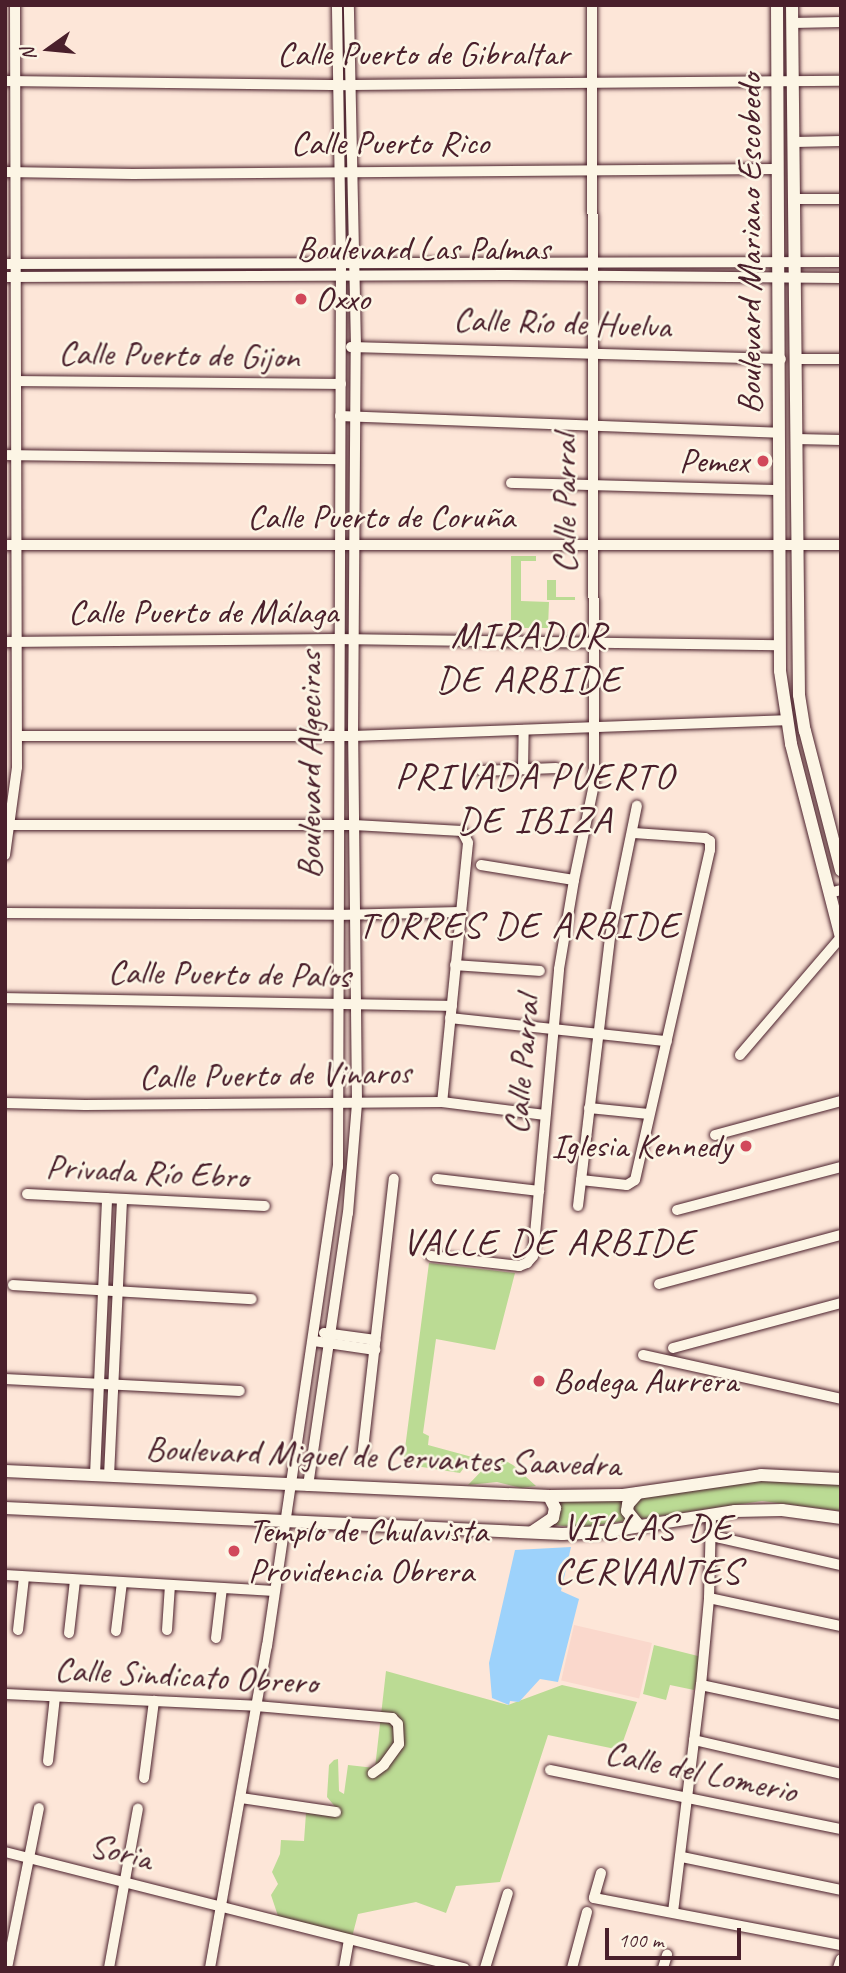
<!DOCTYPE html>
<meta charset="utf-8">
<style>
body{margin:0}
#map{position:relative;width:846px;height:1973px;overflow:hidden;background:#fde6d8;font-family:Caveat,sans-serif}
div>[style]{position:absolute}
.built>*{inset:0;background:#fad8cc;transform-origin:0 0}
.green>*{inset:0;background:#bbdb94}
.water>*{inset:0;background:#9dd2fb}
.roads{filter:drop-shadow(0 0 2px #4a1f2b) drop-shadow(0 0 2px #4a1f2b)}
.minor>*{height:10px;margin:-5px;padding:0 5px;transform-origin:5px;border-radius:5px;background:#fcf5e5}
.major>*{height:12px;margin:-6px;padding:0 6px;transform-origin:6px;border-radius:6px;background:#fcf5e5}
.dots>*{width:19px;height:19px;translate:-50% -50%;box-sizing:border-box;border:4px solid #fcf5e5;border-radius:50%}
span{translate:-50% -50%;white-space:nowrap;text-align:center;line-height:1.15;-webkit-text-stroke:5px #fcf5e5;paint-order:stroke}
.street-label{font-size:35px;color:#4a1f2b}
.poi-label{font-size:35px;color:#4a1f2b}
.left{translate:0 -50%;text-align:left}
.right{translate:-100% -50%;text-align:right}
.quarter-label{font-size:38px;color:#4a1f2b;letter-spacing:2px}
.frame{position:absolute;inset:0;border:7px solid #4a1f2b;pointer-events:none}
.north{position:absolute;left:14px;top:14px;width:70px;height:70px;-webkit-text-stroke:5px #fcf5e5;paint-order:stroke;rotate:255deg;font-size:19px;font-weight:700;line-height:28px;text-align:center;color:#4a1f2b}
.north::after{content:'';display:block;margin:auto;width:24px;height:32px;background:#4a1f2b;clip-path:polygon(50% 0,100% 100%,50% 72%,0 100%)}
.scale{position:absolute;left:605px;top:1928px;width:136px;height:32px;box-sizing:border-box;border:4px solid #4a1f2b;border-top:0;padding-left:9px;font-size:21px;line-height:24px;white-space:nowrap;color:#4a1f2b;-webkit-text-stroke:5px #fcf5e5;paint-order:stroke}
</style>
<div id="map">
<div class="built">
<i style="left:574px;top:1625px;width:80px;height:57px;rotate:13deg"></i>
</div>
<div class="green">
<i style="clip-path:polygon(511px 556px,536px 556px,536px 561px,521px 561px,521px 601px,549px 602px,548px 628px,511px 628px)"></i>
<i style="clip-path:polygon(547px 580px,556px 580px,556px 597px,575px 597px,575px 600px,547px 600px)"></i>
<i style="clip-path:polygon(429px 1263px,515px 1273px,495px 1350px,436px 1339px,423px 1433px,429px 1436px,428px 1445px,472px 1457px,460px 1473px,403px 1464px)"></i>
<i style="clip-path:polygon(502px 1459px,513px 1465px,536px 1486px,521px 1488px,497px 1482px,468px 1485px,491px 1461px)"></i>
<i style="clip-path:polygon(755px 1478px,841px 1485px,841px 1511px,762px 1501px,577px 1528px,549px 1524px,555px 1502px)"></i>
<i style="clip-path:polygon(654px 1645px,702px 1657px,694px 1690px,670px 1685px,666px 1700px,643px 1694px)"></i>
<i style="clip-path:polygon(386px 1671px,508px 1705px,562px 1685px,637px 1702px,620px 1750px,548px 1735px,500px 1882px,456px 1886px,446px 1913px,416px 1902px,358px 1914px,352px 1937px,279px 1919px,271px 1895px,278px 1884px,272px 1872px,280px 1854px,281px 1840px,304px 1841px,306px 1813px,333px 1815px,337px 1809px,327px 1797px,329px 1765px,334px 1760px,338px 1759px,339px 1791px,344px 1794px,348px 1765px,375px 1768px)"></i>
</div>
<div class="water">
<i style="clip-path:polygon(571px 1547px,561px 1591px,579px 1599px,558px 1682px,540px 1679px,519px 1702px,510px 1701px,509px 1705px,492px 1698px,489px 1663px,515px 1550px)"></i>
</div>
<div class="roads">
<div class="minor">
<i style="left:792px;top:23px;width:49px;rotate:-1.2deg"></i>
<i style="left:5px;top:81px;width:346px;rotate:0.7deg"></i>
<i style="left:351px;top:85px;width:490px;rotate:-0.5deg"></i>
<i style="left:795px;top:142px;width:46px;rotate:-1.2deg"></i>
<i style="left:5px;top:172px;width:128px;rotate:0.9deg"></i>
<i style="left:133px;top:174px;width:643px;rotate:-0.45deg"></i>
<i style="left:795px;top:199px;width:46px"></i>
<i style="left:5px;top:264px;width:836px;rotate:-0.14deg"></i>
<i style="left:5px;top:277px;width:500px;rotate:-0.23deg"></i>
<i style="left:505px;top:275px;width:336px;rotate:0.5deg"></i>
<i style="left:351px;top:347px;width:430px;rotate:1.6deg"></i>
<i style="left:795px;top:359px;width:46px"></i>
<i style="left:16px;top:381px;width:325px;rotate:0.5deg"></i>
<i style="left:340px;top:416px;width:439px;rotate:2.2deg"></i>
<i style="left:796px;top:439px;width:45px;rotate:1.3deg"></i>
<i style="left:5px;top:455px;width:335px;rotate:0.7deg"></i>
<i style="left:511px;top:483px;width:268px;rotate:1.5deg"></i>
<i style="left:5px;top:545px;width:836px"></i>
<i style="left:5px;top:642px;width:333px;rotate:-0.5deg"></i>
<i style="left:338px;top:639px;width:441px;rotate:0.8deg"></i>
<i style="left:17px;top:736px;width:336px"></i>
<i style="left:353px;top:736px;width:432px;rotate:-2.1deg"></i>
<i style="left:523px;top:769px;width:39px;rotate:-89deg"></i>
<i style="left:482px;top:771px;width:74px;rotate:-2.3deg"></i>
<i style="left:10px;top:825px;width:344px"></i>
<i style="left:354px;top:825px;width:108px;rotate:3.2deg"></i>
<i style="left:462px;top:831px;width:13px;rotate:63deg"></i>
<i style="left:468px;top:843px;width:260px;rotate:95.7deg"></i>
<i style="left:5px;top:855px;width:89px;rotate:-82.2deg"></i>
<i style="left:17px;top:767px;width:762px;rotate:-90.15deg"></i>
<i style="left:481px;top:865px;width:94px;rotate:9.2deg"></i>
<i style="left:829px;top:893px;width:12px;rotate:-14deg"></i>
<i style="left:5px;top:913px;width:333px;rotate:0.3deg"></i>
<i style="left:338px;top:915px;width:122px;rotate:-1.4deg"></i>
<i style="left:455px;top:965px;width:85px;rotate:4deg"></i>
<i style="left:5px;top:998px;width:447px;rotate:1deg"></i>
<i style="left:450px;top:1018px;width:218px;rotate:6.1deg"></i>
<i style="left:740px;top:1055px;width:155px;rotate:-49.4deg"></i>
<i style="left:5px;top:1103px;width:80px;rotate:1.4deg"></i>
<i style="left:85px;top:1105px;width:357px;rotate:-0.5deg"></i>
<i style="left:442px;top:1102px;width:104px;rotate:7.2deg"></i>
<i style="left:589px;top:1108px;width:60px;rotate:5.7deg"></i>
<i style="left:715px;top:1135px;width:131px;rotate:-15.1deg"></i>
<i style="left:437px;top:1179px;width:103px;rotate:6.7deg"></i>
<i style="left:581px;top:1180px;width:46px;rotate:6.2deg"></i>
<i style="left:627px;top:1185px;width:9px;rotate:-32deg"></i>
<i style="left:635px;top:1180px;width:338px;rotate:-77.2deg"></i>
<i style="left:710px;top:850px;width:9px;rotate:-90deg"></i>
<i style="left:710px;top:841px;width:6px;rotate:-149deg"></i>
<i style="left:705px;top:838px;width:71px;rotate:-176deg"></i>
<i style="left:27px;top:1194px;width:238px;rotate:2.9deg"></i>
<i style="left:578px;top:1206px;width:271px;rotate:-83.2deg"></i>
<i style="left:610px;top:937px;width:134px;rotate:-78.4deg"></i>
<i style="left:677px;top:1210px;width:170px;rotate:-14.7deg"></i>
<i style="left:431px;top:1256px;width:89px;rotate:6.5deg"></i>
<i style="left:519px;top:1266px;width:9px;rotate:-21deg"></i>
<i style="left:527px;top:1263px;width:9px;rotate:-49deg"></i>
<i style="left:533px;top:1256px;width:288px;rotate:-84.8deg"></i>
<i style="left:559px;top:969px;width:90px;rotate:-80.4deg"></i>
<i style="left:574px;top:880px;width:98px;rotate:-78.2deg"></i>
<i style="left:594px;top:784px;width:779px;rotate:-90.15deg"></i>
<i style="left:659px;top:1284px;width:188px;rotate:-15.1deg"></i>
<i style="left:13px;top:1285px;width:239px;rotate:3.4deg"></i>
<i style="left:324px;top:1333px;width:52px;rotate:7.7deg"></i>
<i style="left:314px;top:1341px;width:62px;rotate:8.4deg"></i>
<i style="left:673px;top:1348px;width:174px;rotate:-15deg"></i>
<i style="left:643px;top:1355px;width:203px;rotate:12.5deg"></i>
<i style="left:5px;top:1379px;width:235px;rotate:2.9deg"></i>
<i style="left:362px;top:1458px;width:281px;rotate:-83.5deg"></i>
<i style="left:95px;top:1475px;width:277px;rotate:-87.5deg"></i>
<i style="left:109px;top:1476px;width:277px;rotate:-87.3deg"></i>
<i style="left:308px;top:1486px;width:276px;rotate:-81.7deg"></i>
<i style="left:348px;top:1213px;width:110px;rotate:-85.3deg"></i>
<i style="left:357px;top:1103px;width:367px;rotate:-90.6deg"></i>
<i style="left:353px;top:736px;width:389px;rotate:-89.6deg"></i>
<i style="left:356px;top:347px;width:342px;rotate:-91.2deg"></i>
<i style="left:712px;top:1536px;width:132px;rotate:12.7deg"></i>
<i style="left:5px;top:1575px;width:270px;rotate:3.4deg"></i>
<i style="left:709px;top:1598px;width:135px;rotate:12deg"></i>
<i style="left:18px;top:1630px;width:53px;rotate:-83.5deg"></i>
<i style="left:167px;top:1630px;width:45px;rotate:-86.2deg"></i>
<i style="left:116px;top:1631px;width:49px;rotate:-83deg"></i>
<i style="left:69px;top:1633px;width:53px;rotate:-83.5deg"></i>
<i style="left:216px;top:1638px;width:50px;rotate:-83.2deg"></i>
<i style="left:701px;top:1685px;width:143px;rotate:12.1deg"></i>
<i style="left:5px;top:1694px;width:251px;rotate:2.7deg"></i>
<i style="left:256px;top:1706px;width:137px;rotate:5deg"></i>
<i style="left:392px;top:1718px;width:8px;rotate:45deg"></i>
<i style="left:398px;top:1724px;width:20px;rotate:87deg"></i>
<i style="left:399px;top:1744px;width:26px;rotate:126deg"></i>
<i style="left:384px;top:1765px;width:14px;rotate:144deg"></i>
<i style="left:694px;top:1740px;width:151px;rotate:13deg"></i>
<i style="left:48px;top:1761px;width:64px;rotate:-83.8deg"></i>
<i style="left:550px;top:1770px;width:297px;rotate:11.5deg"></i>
<i style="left:144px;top:1778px;width:78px;rotate:-82.6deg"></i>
<i style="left:241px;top:1798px;width:96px;rotate:8.4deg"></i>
<i style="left:5px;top:1852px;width:474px;rotate:14.2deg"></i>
<i style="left:682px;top:1857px;width:162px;rotate:11.7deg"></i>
<i style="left:601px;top:1873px;width:26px;rotate:106deg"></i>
<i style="left:594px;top:1898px;width:251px;rotate:10.8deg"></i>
<i style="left:673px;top:1912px;width:229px;rotate:-83deg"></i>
<i style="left:701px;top:1685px;width:87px;rotate:-84.7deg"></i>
<i style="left:709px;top:1598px;width:84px;rotate:-88.6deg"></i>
<i style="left:7px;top:1968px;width:163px;rotate:-78.7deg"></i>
<i style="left:109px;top:1968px;width:162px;rotate:-79.7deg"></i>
<i style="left:210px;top:1968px;width:327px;rotate:-80deg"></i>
<i style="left:267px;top:1646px;width:484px;rotate:-81.6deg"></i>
<i style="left:338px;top:1167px;width:904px;rotate:-89.81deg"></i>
<i style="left:341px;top:263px;width:258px;rotate:-90.9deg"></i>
<i style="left:344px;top:1968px;width:28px;rotate:-80deg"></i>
<i style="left:485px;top:1968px;width:78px;rotate:-73deg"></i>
<i style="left:572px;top:1968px;width:58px;rotate:-75deg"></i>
<i style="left:663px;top:1968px;width:14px;rotate:-73deg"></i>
<i style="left:838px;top:1968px;width:9px;rotate:-72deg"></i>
</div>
<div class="major">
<i style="left:777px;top:5px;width:666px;rotate:89.74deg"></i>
<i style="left:780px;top:671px;width:74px;rotate:81.4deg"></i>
<i style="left:791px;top:744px;width:200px;rotate:75.5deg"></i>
<i style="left:792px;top:5px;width:690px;rotate:89.42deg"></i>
<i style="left:799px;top:695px;width:36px;rotate:81deg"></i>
<i style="left:805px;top:731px;width:144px;rotate:75.5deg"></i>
<i style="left:5px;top:1471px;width:545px;rotate:2.63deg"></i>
<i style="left:549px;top:1496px;width:74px;rotate:-0.8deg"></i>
<i style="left:623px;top:1495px;width:139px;rotate:-8.2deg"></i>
<i style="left:761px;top:1475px;width:80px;rotate:2.9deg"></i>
<i style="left:638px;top:1493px;width:15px;rotate:132deg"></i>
<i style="left:628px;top:1504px;width:7px;rotate:98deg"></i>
<i style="left:627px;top:1511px;width:19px;rotate:51deg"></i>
<i style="left:5px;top:1508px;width:558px;rotate:2.67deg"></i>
<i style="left:562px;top:1534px;width:41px;rotate:-2.8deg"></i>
<i style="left:603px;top:1532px;width:134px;rotate:-9deg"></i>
<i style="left:735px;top:1511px;width:47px;rotate:-1.2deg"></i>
<i style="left:782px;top:1510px;width:60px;rotate:7.7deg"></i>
<i style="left:532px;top:1532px;width:25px;rotate:-34deg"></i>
<i style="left:553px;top:1518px;width:10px;rotate:-79deg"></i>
<i style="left:555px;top:1508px;width:13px;rotate:-117deg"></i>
</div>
</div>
<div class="dots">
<i style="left:301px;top:299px;background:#d1495b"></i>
<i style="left:763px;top:461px;background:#d1495b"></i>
<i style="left:746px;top:1146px;background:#d1495b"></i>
<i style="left:539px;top:1381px;background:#d1495b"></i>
<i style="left:234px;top:1551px;background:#d1495b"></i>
</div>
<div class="street-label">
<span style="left:423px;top:54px">Calle Puerto de Gibraltar</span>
<span style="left:390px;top:143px">Calle Puerto Rico</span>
<span style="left:750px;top:244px;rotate:-90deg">Boulevard Mariano Escobedo</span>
<span style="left:423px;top:249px">Boulevard Las Palmas</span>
<span style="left:562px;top:323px;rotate:2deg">Calle Río de Huelva</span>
<span style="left:179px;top:355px;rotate:1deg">Calle Puerto de Gijon</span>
<span style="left:565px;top:504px;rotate:-90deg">Calle Parral</span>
<span style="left:381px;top:517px">Calle Puerto de Coruña</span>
<span style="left:203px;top:612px">Calle Puerto de Málaga</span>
<span style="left:310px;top:765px;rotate:-90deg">Boulevard Algeciras</span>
<span style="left:229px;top:974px;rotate:1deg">Calle Puerto de Palos</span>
<span style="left:522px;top:1065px;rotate:-85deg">Calle Parral</span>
<span style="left:275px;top:1075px;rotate:-1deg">Calle Puerto de Vinaros</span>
<span style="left:147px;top:1172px;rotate:3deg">Privada Río Ebro</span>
<span style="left:383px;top:1457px;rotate:2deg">Boulevard Miguel de Cervantes Saavedra</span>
<span style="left:186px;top:1676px;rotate:3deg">Calle Sindicato Obrero</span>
<span style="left:701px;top:1772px;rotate:12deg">Calle del Lomerio</span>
<span style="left:121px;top:1852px;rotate:14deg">Soria</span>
</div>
<div class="poi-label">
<span class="left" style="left:315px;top:299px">Oxxo</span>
<span class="right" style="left:749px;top:461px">Pemex</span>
<span class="right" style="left:732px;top:1146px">Iglesia Kennedy</span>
<span class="left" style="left:553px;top:1381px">Bodega Aurrera</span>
<span class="left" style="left:248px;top:1551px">Templo de Chulavista<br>Providencia Obrera</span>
</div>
<div class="quarter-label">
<span style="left:529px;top:657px">MIRADOR<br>DE ARBIDE</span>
<span style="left:535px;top:798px">PRIVADA PUERTO<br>DE IBIZA</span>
<span style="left:519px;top:925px">TORRES DE ARBIDE</span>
<span style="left:549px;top:1242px">VALLE DE ARBIDE</span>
<span style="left:648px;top:1549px">VILLAS DE<br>CERVANTES</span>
</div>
<div class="frame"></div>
<div class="north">N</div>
<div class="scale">100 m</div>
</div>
